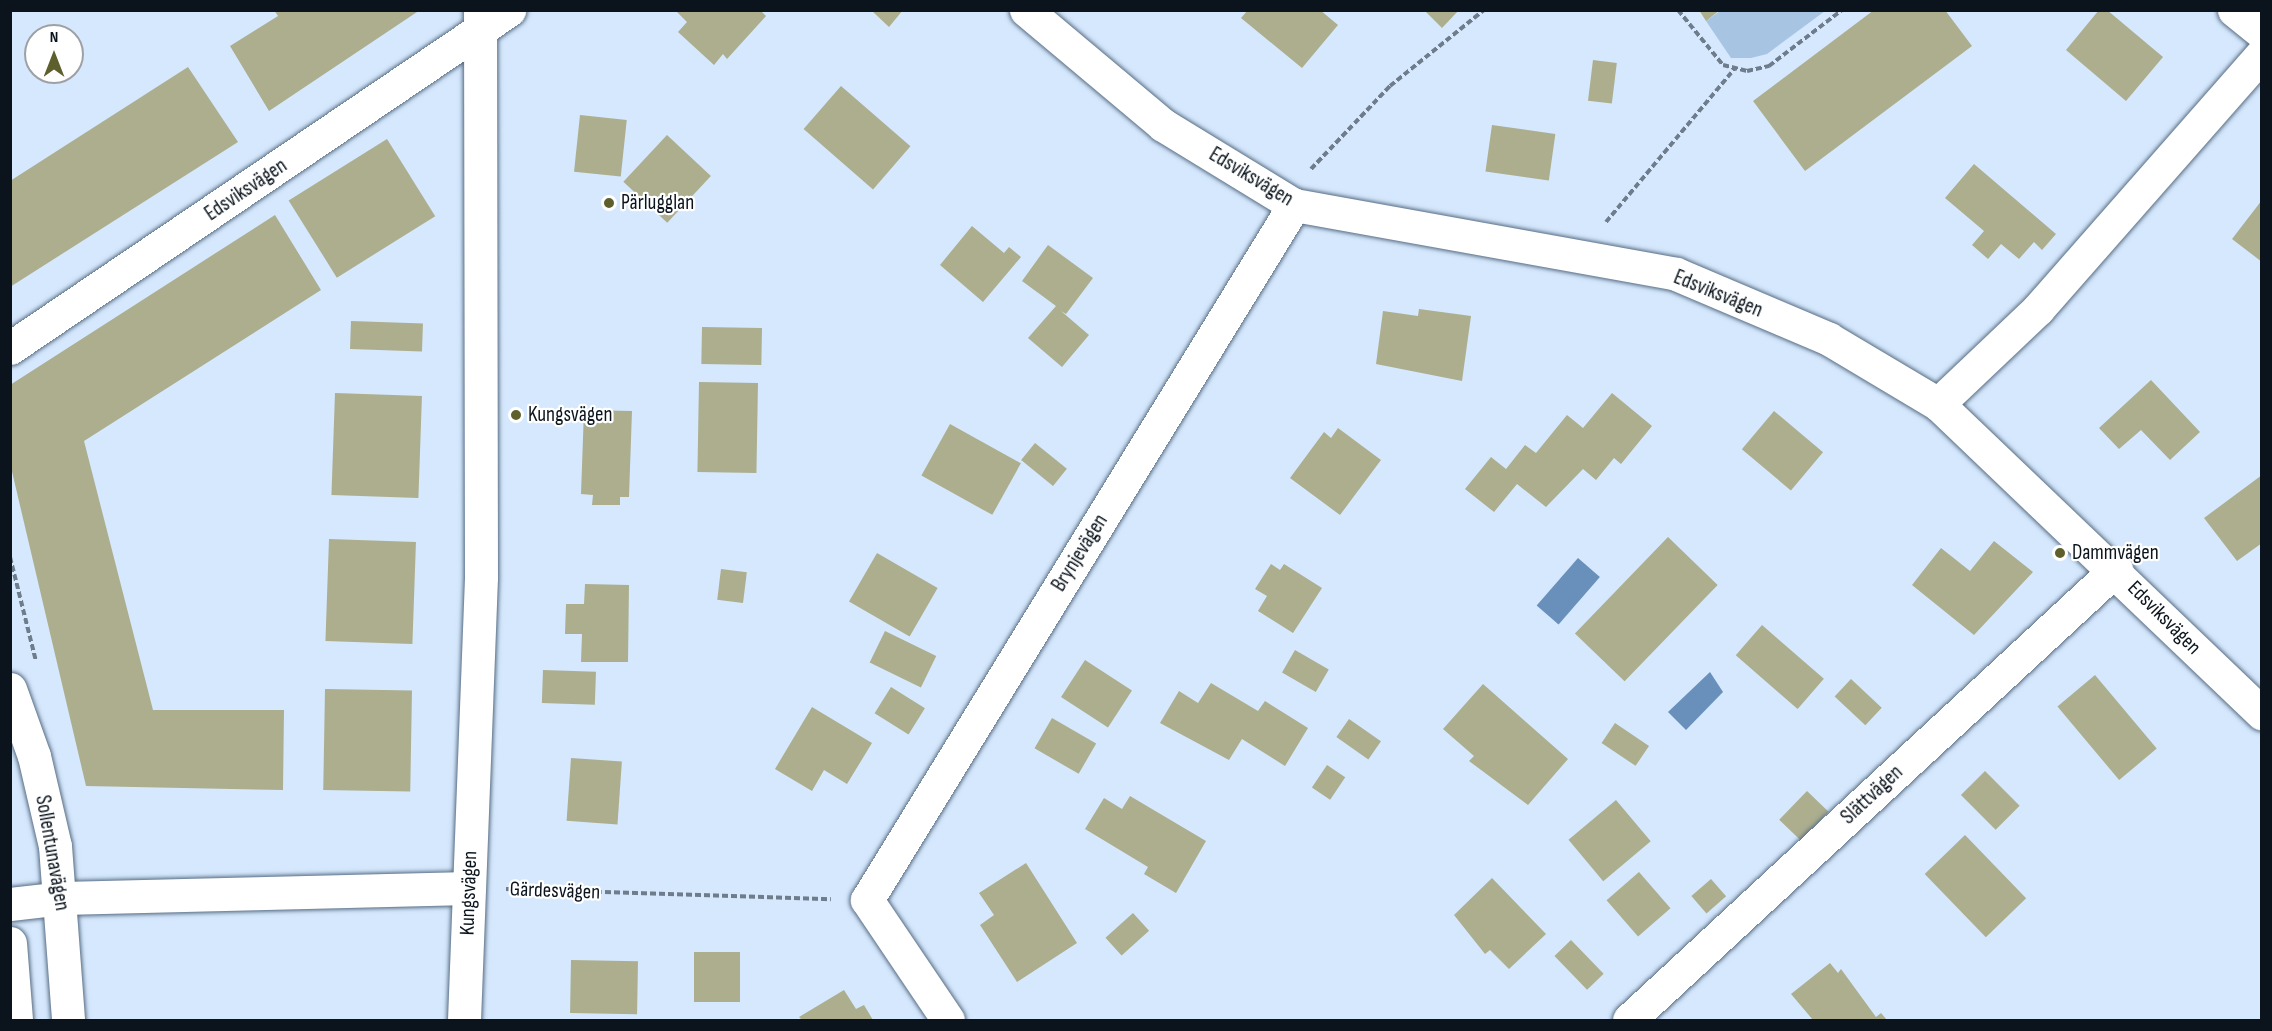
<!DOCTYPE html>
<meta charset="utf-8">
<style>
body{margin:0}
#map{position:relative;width:2272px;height:1031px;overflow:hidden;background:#d5e8fd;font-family:"Sofia Sans Condensed",sans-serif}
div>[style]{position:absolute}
.green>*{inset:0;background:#a8c4e3}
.water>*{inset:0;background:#6990ba;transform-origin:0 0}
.building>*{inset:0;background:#acae8e;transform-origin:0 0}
.path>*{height:4px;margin-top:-2px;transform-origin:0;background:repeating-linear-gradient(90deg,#6e7c8b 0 6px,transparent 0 9px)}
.roads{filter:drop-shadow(0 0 2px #576c83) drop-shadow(0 0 2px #576c83)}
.minor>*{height:33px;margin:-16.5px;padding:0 16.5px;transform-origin:16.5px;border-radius:16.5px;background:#fff}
.tertiary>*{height:33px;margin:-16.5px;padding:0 16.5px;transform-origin:16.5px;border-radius:16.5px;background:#fff}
.dots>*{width:16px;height:16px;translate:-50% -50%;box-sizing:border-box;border:3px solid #fff;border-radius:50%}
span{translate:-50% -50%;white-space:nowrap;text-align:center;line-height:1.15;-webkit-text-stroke:4.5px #fff;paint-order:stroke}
.street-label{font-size:21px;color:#0b141d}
.poi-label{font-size:21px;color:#0b141d}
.left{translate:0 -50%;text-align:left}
.frame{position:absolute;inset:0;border:12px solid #0b141d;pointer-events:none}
.north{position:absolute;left:24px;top:24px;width:60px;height:60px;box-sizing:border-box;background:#fff;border:2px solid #9da1a5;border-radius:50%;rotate:0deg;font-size:16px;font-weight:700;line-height:24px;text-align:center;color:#0b141d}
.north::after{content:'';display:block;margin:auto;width:21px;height:27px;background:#5d5f2c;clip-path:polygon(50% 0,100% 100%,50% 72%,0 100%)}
</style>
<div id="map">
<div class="green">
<i style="clip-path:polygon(1720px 11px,1825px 11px,1767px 54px,1751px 58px,1731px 58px,1706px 21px)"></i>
</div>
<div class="water">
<i style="left:1578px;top:558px;width:29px;height:63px;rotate:41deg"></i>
<i style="clip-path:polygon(1710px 672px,1723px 692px,1686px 730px,1668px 712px)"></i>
</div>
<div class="building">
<i style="clip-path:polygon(274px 10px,420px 10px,269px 111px,230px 46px,278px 16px)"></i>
<i style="clip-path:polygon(675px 10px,760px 10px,766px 16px,727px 59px,723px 54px,714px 65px,678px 32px,687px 22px)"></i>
<i style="clip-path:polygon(871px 10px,903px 10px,889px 27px)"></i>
<i style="clip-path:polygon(1248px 10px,1320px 10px,1338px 25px,1302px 68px,1241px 18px)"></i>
<i style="clip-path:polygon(1424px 10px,1459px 10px,1442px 28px)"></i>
<i style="clip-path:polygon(1699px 10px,1720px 10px,1706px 21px)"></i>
<i style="clip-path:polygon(1874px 10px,1945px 10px,1972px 46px,1805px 171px,1753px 101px)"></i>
<i style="clip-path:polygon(2099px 10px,2107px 10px,2163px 57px,2126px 101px,2066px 50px)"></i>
<i style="left:1593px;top:60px;width:24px;height:41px;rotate:7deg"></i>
<i style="clip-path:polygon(188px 67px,238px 142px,10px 287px,10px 181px)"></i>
<i style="left:841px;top:86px;width:92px;height:57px;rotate:41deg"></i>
<i style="left:580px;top:115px;width:47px;height:57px;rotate:6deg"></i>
<i style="left:1492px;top:125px;width:64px;height:47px;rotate:8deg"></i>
<i style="left:667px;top:135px;width:60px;height:64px;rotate:43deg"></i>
<i style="left:387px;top:139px;width:91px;height:116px;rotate:58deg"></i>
<i style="clip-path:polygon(1974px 164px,2056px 234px,2042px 250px,2034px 242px,2019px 259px,2001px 244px,1988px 259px,1972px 245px,1984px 231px,1945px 198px)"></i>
<i style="clip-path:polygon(2262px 200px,2262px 262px,2232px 239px)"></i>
<i style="clip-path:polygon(275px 215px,321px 290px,84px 441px,153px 710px,284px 710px,283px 790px,86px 786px,10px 463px,10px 385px)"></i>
<i style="clip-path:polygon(972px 226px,1004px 253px,1009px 247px,1021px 257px,983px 302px,940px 265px)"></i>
<i style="clip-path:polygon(1048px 245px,1093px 278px,1066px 314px,1061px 311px,1089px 335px,1062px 367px,1028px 338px,1056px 306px,1022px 281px)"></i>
<i style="clip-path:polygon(1419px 309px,1471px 316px,1462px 381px,1376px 364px,1383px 311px,1418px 316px)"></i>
<i style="left:351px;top:321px;width:72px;height:28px;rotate:2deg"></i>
<i style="left:702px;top:327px;width:60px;height:37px;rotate:1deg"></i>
<i style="clip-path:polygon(2151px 380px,2200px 432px,2170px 460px,2141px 430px,2119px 449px,2099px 428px)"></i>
<i style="left:699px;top:382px;width:59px;height:90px;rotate:1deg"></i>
<i style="left:335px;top:393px;width:87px;height:102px;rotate:2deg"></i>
<i style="clip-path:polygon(1612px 393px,1652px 426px,1621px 464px,1614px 458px,1596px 480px,1583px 469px,1546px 507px,1517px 484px,1494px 512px,1465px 489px,1491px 457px,1506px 469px,1525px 445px,1536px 453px,1567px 415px,1583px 428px)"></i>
<i style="clip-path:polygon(584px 410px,632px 411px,629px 497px,620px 497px,620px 505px,592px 505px,593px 495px,581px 494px)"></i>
<i style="left:1774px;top:411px;width:64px;height:50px;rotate:40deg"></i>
<i style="left:950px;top:424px;width:81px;height:59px;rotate:29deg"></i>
<i style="clip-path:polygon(1338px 428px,1381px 460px,1340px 515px,1290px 478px,1324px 432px,1331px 438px)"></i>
<i style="left:1035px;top:443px;width:41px;height:22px;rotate:39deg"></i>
<i style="clip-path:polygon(2262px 475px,2262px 543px,2237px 561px,2204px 518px)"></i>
<i style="left:1668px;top:537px;width:69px;height:134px;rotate:44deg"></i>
<i style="left:329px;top:539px;width:87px;height:102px;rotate:2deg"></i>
<i style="clip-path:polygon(1994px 541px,2033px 572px,1974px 635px,1912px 585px,1941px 548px,1970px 571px)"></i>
<i style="left:877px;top:553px;width:70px;height:56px;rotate:30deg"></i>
<i style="clip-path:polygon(1271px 564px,1280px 570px,1284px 564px,1322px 588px,1293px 633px,1258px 611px,1267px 596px,1255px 589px)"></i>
<i style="left:721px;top:569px;width:26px;height:31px;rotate:7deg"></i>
<i style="clip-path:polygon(585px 584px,629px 585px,628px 662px,581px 662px,582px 634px,565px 634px,566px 604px,584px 604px)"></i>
<i style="left:1762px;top:625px;width:82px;height:40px;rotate:41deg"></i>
<i style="left:885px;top:631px;width:57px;height:35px;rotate:26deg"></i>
<i style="left:1295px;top:650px;width:39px;height:26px;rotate:30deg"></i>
<i style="left:1085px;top:660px;width:56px;height:44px;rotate:33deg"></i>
<i style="left:543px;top:670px;width:53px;height:33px;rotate:2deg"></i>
<i style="left:2095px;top:675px;width:96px;height:49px;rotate:50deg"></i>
<i style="left:1851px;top:679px;width:42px;height:24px;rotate:43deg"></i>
<i style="clip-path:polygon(1211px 683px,1258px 711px,1265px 701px,1308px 728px,1285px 766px,1242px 739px,1229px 760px,1160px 723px,1179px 691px,1198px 703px)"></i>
<i style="clip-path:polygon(1483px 684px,1568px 759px,1528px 805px,1469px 761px,1474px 756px,1443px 729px)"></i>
<i style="left:891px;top:687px;width:40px;height:31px;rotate:32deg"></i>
<i style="left:325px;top:689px;width:87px;height:101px;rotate:1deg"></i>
<i style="clip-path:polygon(812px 707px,872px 743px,847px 784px,824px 770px,812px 791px,775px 769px)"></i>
<i style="left:1052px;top:718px;width:51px;height:35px;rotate:30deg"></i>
<i style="left:1349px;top:719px;width:39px;height:22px;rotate:35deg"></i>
<i style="left:1615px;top:723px;width:41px;height:24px;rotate:34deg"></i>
<i style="left:571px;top:758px;width:51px;height:63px;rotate:4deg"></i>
<i style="left:1327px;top:765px;width:22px;height:27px;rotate:34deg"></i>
<i style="left:1985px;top:771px;width:49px;height:34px;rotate:45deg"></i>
<i style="left:1807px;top:791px;width:30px;height:40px;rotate:44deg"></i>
<i style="clip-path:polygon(1130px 796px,1206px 841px,1176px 893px,1144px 874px,1148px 867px,1085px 829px,1104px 798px,1122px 809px)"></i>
<i style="left:1616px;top:800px;width:54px;height:62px;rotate:50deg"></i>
<i style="left:1965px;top:835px;width:88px;height:56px;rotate:46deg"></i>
<i style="clip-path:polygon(1026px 863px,1077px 943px,1017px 982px,980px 925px,994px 915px,979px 893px)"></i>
<i style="left:1639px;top:872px;width:48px;height:43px;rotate:49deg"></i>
<i style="clip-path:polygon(1492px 878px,1546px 934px,1509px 969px,1490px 950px,1485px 954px,1454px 915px)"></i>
<i style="left:1711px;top:879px;width:23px;height:26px;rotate:49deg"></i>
<i style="left:1133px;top:913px;width:24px;height:37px;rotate:48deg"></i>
<i style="left:1571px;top:940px;width:47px;height:23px;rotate:46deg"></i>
<i style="left:694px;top:952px;width:46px;height:50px"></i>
<i style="left:571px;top:960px;width:67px;height:53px;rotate:1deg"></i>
<i style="clip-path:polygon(1830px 963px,1838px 973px,1841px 969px,1876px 1017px,1881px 1013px,1887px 1020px,1813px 1020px,1791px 994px)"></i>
<i style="clip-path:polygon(844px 990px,856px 1009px,864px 1005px,873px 1020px,802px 1020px,799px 1017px)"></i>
</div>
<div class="path">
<i style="left:1678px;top:10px;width:71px;rotate:50.7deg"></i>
<i style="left:1723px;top:65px;width:25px;rotate:14deg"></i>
<i style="left:1747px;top:71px;width:23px;rotate:-13deg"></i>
<i style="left:1769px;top:66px;width:92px;rotate:-37.5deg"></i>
<i style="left:1311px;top:169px;width:115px;rotate:-46.4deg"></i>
<i style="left:1390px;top:86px;width:121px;rotate:-39deg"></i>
<i style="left:1606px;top:222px;width:201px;rotate:-50deg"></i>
<i style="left:10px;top:557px;width:107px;rotate:76deg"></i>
<i style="left:506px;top:889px;width:325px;rotate:1.8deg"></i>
</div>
<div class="roads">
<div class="minor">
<i style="left:2234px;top:10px;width:36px;rotate:39deg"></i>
<i style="left:1938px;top:404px;width:138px;rotate:-43.5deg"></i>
<i style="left:2038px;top:309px;width:339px;rotate:-48.7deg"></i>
<i style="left:10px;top:904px;width:52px;rotate:-6.6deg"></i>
<i style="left:62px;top:898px;width:407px;rotate:-1.4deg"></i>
<i style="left:464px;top:1020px;width:443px;rotate:-87.8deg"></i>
<i style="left:481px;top:577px;width:567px;rotate:-90.1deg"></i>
<i style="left:948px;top:1020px;width:145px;rotate:-124deg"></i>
<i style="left:867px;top:900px;width:816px;rotate:-58.43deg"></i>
<i style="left:1629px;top:1020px;width:664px;rotate:-42.8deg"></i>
</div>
<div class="tertiary">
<i style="left:1026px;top:10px;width:179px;rotate:40deg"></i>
<i style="left:1163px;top:125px;width:153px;rotate:31.4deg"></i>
<i style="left:1294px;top:205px;width:388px;rotate:10.2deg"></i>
<i style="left:1676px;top:274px;width:166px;rotate:23deg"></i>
<i style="left:1829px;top:339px;width:127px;rotate:30.8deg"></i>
<i style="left:1938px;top:404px;width:448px;rotate:43.7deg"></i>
<i style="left:10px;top:348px;width:603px;rotate:-34.11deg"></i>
<i style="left:10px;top:689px;width:71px;rotate:70.3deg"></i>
<i style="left:34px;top:756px;width:92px;rotate:76.9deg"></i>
<i style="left:55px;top:846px;width:174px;rotate:85.7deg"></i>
<i style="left:10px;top:943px;width:77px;rotate:85.5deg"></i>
</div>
</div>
<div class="dots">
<i style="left:609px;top:203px;background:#5d5f2c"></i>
<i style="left:516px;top:415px;background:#5d5f2c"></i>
<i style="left:2060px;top:553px;background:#5d5f2c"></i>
</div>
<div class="street-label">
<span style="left:1251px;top:177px;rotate:31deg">Edsviksvägen</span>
<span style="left:246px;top:190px;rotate:-34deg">Edsviksvägen</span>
<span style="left:1718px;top:294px;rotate:22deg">Edsviksvägen</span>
<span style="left:1080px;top:553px;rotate:-58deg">Brynjevägen</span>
<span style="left:2164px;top:618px;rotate:45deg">Edsviksvägen</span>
<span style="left:1872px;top:795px;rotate:-43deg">Slättvägen</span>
<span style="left:52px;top:853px;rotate:80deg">Sollentunavägen</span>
<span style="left:555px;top:891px;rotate:2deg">Gärdesvägen</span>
<span style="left:469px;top:893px;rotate:-88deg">Kungsvägen</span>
</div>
<div class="poi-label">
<span class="left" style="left:621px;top:203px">Pärlugglan</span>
<span class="left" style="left:528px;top:415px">Kungsvägen</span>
<span class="left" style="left:2072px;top:553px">Dammvägen</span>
</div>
<div class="frame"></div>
<div class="north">N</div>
</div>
